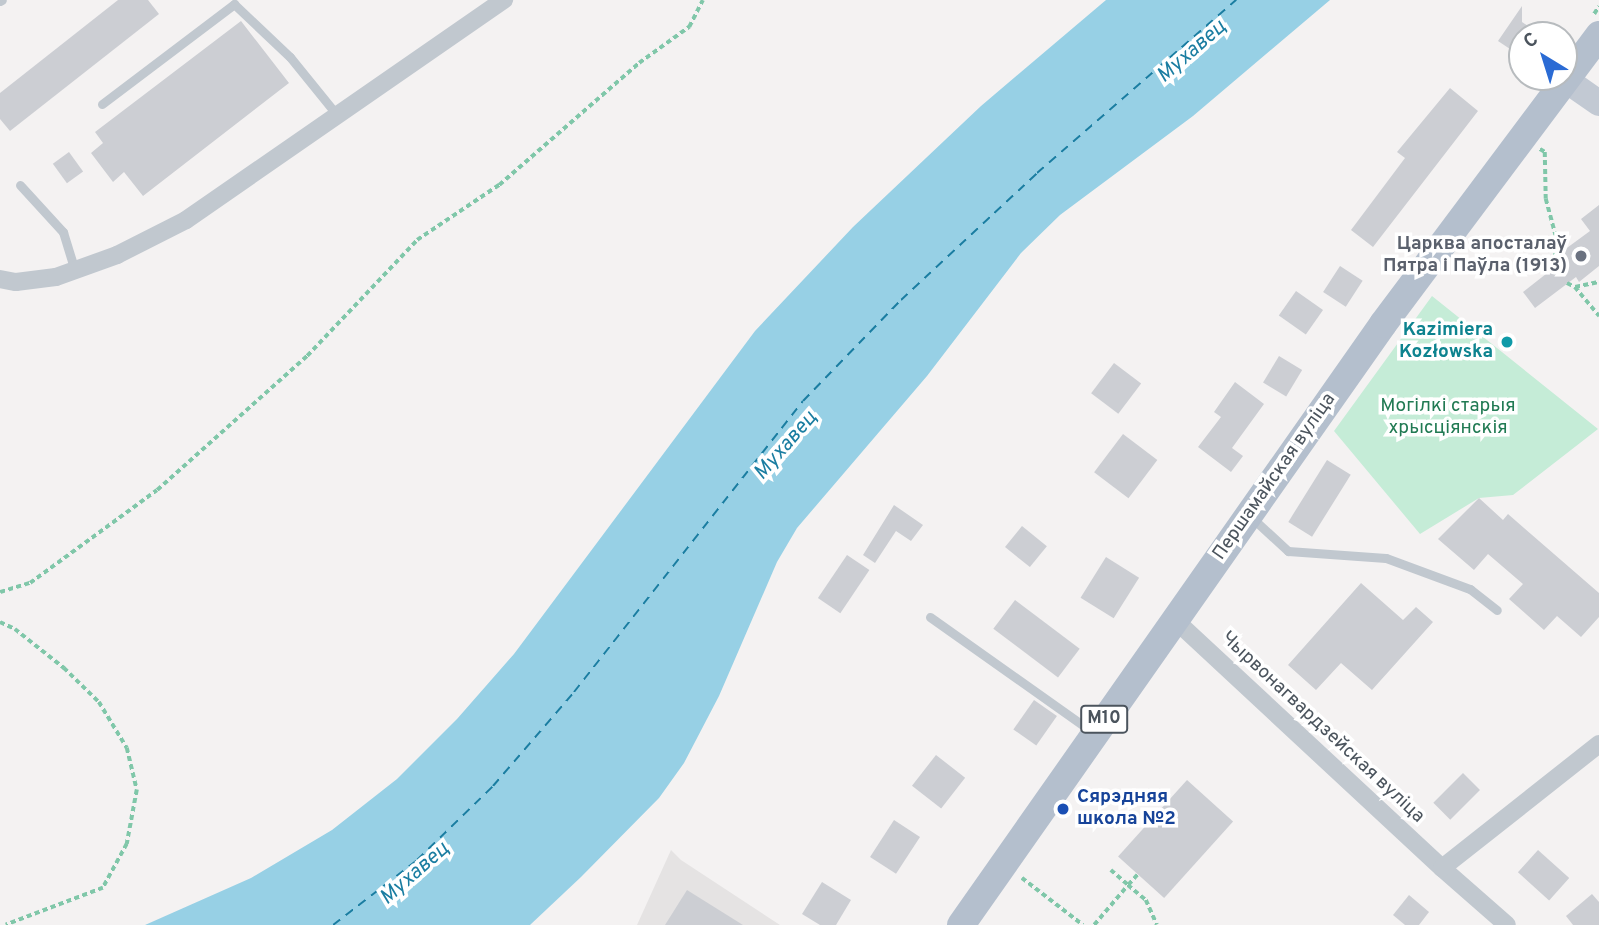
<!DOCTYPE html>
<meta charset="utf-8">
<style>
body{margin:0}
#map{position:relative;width:1599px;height:925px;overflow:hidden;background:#f4f2f2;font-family:Overpass,sans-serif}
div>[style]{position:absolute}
.education>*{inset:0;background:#e5e3e3}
.green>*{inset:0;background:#c5ecd7}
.water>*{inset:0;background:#97d0e5}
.ferry>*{height:2px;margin-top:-1px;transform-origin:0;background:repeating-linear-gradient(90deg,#1a7da1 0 9px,transparent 0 16px)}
.building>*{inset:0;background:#ccced3;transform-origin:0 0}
.path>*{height:3.5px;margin-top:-1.75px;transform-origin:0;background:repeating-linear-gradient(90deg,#80c7a9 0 5px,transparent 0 8.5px)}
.lane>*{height:9px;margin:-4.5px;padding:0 4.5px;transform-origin:4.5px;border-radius:4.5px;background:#c1c8cf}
.street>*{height:18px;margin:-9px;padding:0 9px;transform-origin:9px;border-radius:9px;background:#c1c8cf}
.secondary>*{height:26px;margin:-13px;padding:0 13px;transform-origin:13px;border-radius:13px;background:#c2c9d3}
.primary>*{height:28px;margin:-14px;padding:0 14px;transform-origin:14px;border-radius:14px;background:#b4bfcd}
.dots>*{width:19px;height:19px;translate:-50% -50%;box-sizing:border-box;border:4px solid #fff;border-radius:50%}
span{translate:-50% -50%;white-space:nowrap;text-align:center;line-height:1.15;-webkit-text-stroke:7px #fff;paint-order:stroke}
.shield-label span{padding:2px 5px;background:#fff;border:2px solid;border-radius:5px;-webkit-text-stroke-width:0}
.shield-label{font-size:18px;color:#4b545d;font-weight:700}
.worship-label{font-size:19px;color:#5b616d;font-weight:700}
.right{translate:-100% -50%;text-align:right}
.culture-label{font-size:19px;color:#0d838f;font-weight:700}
.park-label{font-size:19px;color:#217a53}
.street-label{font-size:19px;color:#4b545d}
.transit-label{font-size:19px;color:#164399;font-weight:700}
.left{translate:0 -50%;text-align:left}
.water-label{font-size:21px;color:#1a7da1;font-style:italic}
.north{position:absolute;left:1508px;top:21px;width:70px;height:70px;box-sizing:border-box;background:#fff;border:2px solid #b7bbbe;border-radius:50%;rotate:322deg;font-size:19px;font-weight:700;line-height:28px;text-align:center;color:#4b545d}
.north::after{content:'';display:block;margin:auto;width:24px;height:32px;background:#2b6bd4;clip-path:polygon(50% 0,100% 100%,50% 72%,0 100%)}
</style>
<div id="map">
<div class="education">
<i style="clip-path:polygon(671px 850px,681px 860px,780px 925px,637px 925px)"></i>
</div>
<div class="green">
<i style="clip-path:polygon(1432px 296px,1598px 429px,1513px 495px,1479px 498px,1420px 534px,1334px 431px)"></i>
</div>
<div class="water">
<i style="clip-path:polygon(1106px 0,1330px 0,1193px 116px,1060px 215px,1021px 253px,927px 376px,797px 528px,777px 562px,719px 696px,684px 763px,659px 798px,581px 877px,530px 925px,145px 925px,251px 878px,332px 830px,397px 779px,457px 719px,514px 654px,755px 331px,853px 227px,981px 106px)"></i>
</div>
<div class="ferry">
<i style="left:333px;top:925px;width:106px;rotate:-37.7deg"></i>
<i style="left:417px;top:860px;width:106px;rotate:-44.2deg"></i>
<i style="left:493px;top:786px;width:124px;rotate:-49.2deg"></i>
<i style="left:574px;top:692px;width:370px;rotate:-51.8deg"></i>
<i style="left:803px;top:401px;width:141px;rotate:-45.9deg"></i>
<i style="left:901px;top:300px;width:186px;rotate:-43deg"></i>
<i style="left:1037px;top:173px;width:264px;rotate:-41deg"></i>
</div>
<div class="building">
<i style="clip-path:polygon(118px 0,148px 0,159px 14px,10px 131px,0 119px,0 93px)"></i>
<i style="clip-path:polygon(1522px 6px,1522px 22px,1541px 35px,1522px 35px,1522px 57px,1498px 41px)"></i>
<i style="clip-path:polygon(241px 21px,289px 83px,143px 196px,124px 172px,113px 182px,91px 153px,103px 143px,95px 132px)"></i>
<i style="clip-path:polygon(1450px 88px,1478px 111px,1373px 247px,1351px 230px,1405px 158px,1397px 152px)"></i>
<i style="left:69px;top:152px;width:24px;height:20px;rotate:54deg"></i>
<i style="clip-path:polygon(1599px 205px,1599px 266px,1579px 282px,1576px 277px,1535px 308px,1523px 292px,1565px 259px,1560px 253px,1590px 231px,1581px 219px)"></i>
<i style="left:1340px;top:266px;width:27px;height:31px;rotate:33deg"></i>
<i style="left:1296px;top:291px;width:33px;height:30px;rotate:35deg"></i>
<i style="left:1279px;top:356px;width:27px;height:31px;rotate:31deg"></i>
<i style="left:1114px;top:363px;width:34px;height:38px;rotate:37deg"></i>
<i style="clip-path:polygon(1235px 382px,1264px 404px,1232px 448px,1243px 456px,1231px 472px,1198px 447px,1221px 417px,1214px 412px)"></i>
<i style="left:1123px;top:434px;width:43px;height:48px;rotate:37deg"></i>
<i style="left:1327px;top:460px;width:28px;height:73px;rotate:32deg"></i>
<i style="clip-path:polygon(1479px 498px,1503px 520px,1508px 514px,1599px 593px,1599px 617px,1581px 637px,1557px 616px,1544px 630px,1509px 599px,1523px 584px,1488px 554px,1474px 570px,1438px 539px)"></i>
<i style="clip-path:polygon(894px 505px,923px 525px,911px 541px,896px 531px,875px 563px,863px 555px)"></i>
<i style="left:1022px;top:526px;width:32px;height:27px;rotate:39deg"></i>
<i style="left:847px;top:555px;width:27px;height:52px;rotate:34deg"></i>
<i style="left:1106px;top:557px;width:39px;height:48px;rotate:32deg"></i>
<i style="clip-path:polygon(1361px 583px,1403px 620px,1416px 607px,1433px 622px,1372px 690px,1341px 663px,1316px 690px,1288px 665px)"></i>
<i style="left:1015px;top:600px;width:81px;height:36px;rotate:37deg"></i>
<i style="left:1034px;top:700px;width:28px;height:36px;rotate:35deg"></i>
<i style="left:936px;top:755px;width:37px;height:39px;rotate:38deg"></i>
<i style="left:1463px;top:773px;width:24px;height:42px;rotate:45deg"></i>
<i style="left:1187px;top:780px;width:62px;height:103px;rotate:42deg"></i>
<i style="left:894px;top:820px;width:31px;height:44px;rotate:33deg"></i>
<i style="left:1538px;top:850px;width:42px;height:30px;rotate:42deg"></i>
<i style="clip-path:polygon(822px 882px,851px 900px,836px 925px,820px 925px,802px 914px)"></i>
<i style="clip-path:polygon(687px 890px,743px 925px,665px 925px)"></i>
<i style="clip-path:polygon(1592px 894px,1599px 902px,1599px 925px,1573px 925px,1566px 916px)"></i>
<i style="clip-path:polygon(1409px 895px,1429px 912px,1419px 925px,1405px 925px,1393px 915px)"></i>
</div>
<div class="path">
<i style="left:1594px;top:14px;width:9px;rotate:-58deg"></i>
<i style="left:1540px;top:149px;width:6px;rotate:31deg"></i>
<i style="left:1545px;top:152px;width:47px;rotate:88.8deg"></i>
<i style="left:1546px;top:199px;width:38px;rotate:75deg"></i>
<i style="left:1556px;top:236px;width:31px;rotate:92deg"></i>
<i style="left:1567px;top:283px;width:9px;rotate:27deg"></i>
<i style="left:1575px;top:287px;width:25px;rotate:-12deg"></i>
<i style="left:1575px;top:287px;width:38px;rotate:50deg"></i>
<i style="left:0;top:592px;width:31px;rotate:-17deg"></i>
<i style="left:30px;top:583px;width:157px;rotate:-36.2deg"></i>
<i style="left:157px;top:490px;width:201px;rotate:-41.8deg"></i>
<i style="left:307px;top:356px;width:160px;rotate:-46.5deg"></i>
<i style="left:417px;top:240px;width:99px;rotate:-33.9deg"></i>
<i style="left:499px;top:185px;width:186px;rotate:-41.1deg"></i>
<i style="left:639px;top:63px;width:62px;rotate:-35.8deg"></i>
<i style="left:689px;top:27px;width:30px;rotate:-63deg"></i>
<i style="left:0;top:622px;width:17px;rotate:25deg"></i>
<i style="left:15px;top:629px;width:63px;rotate:38.5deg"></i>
<i style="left:64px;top:668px;width:49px;rotate:44.2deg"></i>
<i style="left:99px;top:702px;width:54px;rotate:58.7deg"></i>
<i style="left:127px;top:748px;width:43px;rotate:76.6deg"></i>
<i style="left:137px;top:790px;width:55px;rotate:100.5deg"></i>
<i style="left:127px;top:844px;width:50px;rotate:118.6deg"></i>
<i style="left:103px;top:888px;width:104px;rotate:159.1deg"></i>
<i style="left:1111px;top:870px;width:23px;rotate:41deg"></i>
<i style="left:1128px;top:885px;width:15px;rotate:-48deg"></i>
<i style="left:1022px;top:878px;width:77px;rotate:37.6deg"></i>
<i style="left:1094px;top:925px;width:52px;rotate:-49.6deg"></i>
<i style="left:1128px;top:885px;width:23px;rotate:40deg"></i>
<i style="left:1146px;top:900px;width:27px;rotate:66deg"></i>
</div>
<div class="lane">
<i style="left:0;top:1px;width:2px;rotate:-27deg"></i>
<i style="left:102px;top:104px;width:166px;rotate:-37.1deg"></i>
<i style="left:234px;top:4px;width:77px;rotate:43.4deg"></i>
<i style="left:290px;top:57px;width:75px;rotate:51deg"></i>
<i style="left:20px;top:185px;width:64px;rotate:47.5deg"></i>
<i style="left:63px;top:232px;width:41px;rotate:72.9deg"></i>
<i style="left:1250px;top:516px;width:52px;rotate:42.6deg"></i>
<i style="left:1288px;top:551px;width:98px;rotate:4.1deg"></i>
<i style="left:1386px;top:558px;width:90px;rotate:20.3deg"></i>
<i style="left:1470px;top:589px;width:34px;rotate:38deg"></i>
<i style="left:930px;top:617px;width:197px;rotate:35.3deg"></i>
</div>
<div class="street">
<i style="left:0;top:279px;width:16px;rotate:11deg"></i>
<i style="left:16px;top:282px;width:40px;rotate:-7.1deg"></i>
<i style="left:56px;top:277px;width:65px;rotate:-19.8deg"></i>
<i style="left:117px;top:255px;width:77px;rotate:-26.9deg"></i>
<i style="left:186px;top:220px;width:387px;rotate:-34.7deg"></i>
<i style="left:1174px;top:619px;width:366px;rotate:42.9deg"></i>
<i style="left:1442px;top:868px;width:86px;rotate:41.2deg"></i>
<i style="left:1442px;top:868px;width:200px;rotate:-38.3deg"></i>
</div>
<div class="secondary">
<i style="left:1566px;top:80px;width:40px;rotate:34.9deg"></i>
</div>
<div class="primary">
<i style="left:961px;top:925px;width:734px;rotate:-54.92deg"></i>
<i style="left:1383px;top:324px;width:361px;rotate:-53.2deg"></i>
</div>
<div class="dots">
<i style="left:1581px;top:256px;background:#6b7280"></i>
<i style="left:1507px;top:342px;background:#0f9aa8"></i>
<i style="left:1063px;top:809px;background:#1a4fb4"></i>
</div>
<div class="shield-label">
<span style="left:1104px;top:719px">М10</span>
</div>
<div class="worship-label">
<span class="right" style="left:1567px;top:256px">Царква апосталаў<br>Пятра і Паўла (1913)</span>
</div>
<div class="culture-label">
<span class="right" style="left:1493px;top:342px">Kazimiera<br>Kozłowska</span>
</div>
<div class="park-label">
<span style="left:1448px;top:418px">Могілкі старыя<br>хрысціянскія</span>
</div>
<div class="street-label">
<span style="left:1275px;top:477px;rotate:-55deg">Першамайская вуліца</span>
<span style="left:1322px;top:728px;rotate:43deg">Чырвонагвардзейская вуліца</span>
</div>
<div class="transit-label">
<span class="left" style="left:1077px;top:809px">Сярэдняя<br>школа №2</span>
</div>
<div class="water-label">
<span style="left:1192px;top:52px;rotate:-41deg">Мухавец</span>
<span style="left:786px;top:446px;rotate:-49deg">Мухавец</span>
<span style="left:415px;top:874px;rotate:-41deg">Мухавец</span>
</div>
<div class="north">С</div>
</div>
